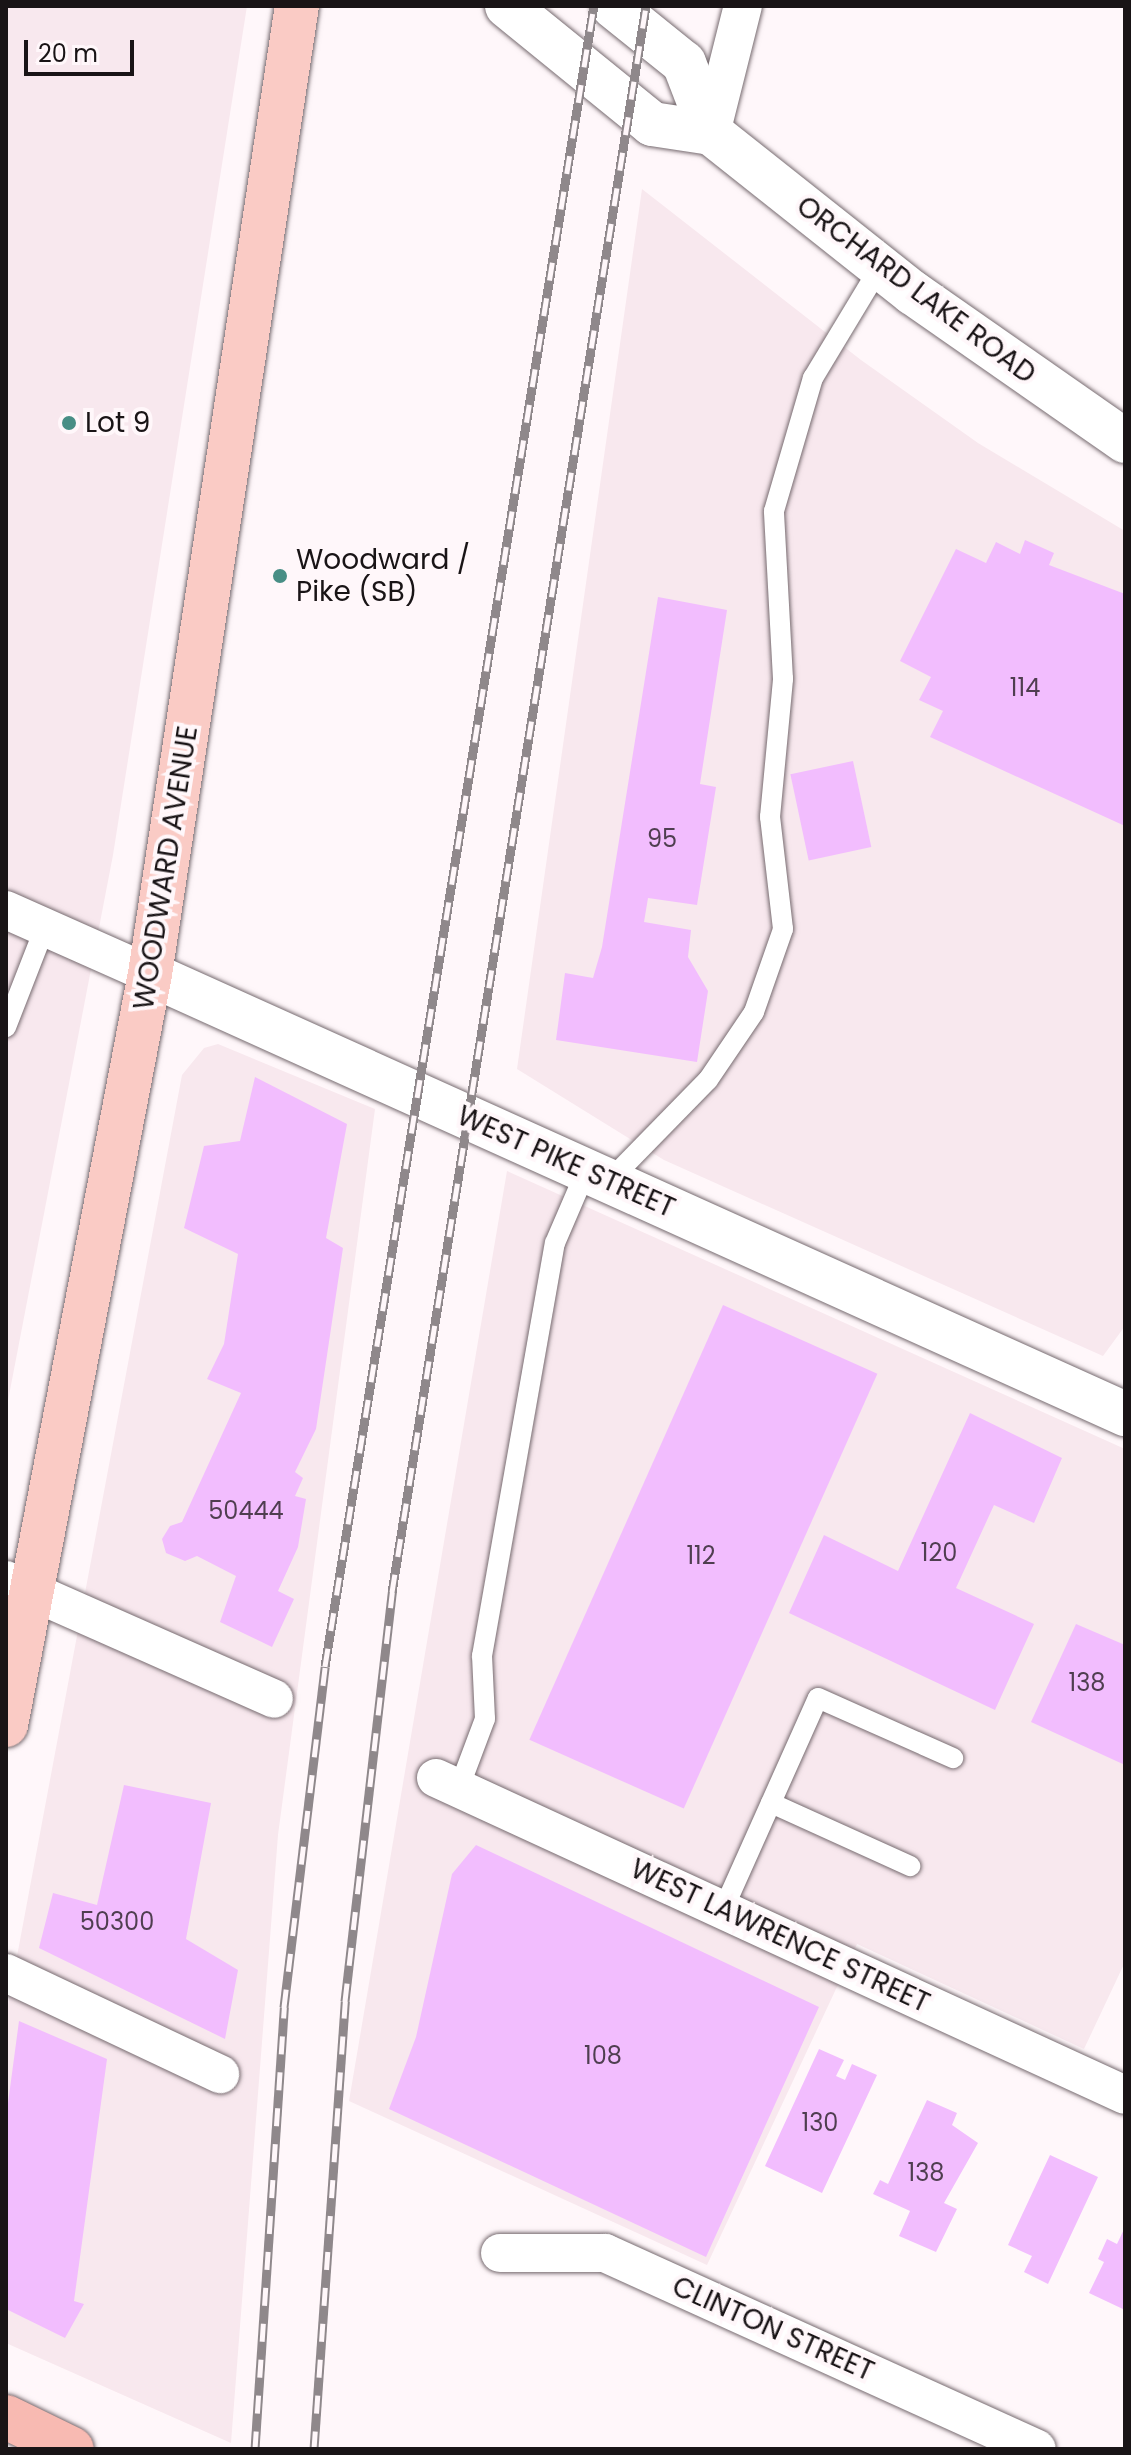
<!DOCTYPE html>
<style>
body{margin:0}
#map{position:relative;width:1131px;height:2455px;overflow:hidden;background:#fff7fa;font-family:Poppins,sans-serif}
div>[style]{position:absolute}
.built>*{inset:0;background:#f8e8ee}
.building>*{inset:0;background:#f2bdfe;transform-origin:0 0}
.roads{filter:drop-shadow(0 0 2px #776b70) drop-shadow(0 0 2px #776b70)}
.service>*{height:20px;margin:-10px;padding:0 10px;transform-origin:10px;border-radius:10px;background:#fff}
.minor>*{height:38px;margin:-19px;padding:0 19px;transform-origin:19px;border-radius:19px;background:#fff}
.tertiary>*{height:44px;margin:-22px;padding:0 22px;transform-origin:22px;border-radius:22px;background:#fff}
.secondary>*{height:44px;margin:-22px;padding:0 22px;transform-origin:22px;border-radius:22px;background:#fff}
.primary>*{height:44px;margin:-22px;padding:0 22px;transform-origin:22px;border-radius:22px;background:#facbc5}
.trunk>*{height:44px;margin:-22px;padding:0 22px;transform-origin:22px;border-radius:22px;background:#f8bab2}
.rail>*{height:9px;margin-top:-4.5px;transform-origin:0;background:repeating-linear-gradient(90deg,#fff7fa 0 18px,#8f888b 0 36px);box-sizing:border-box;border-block:2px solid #8f888b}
.dots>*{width:22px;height:22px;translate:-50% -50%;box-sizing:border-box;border:4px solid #fff7fa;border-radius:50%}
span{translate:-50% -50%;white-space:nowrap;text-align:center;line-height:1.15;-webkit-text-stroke:8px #fff7fa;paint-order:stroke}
.number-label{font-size:24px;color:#4f3e50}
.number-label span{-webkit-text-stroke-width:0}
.street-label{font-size:28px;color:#191416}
.poi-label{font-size:28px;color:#191416}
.left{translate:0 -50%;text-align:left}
.frame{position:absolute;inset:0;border:8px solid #191416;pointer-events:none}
.scale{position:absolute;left:24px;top:40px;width:110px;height:36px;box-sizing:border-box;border:4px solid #191416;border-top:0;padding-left:10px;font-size:24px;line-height:28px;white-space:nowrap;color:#191416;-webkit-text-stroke:6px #fff7fa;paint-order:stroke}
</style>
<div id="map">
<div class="built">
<i style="clip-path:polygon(6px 6px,247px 6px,113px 855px,6px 1411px)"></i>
<i style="clip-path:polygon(642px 189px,861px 360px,978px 443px,1125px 531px,1125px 1326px,1103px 1356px,664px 1160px,517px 1069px)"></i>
<i style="clip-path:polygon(218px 1044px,375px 1109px,278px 1835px,231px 2443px,6px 2343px,6px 2015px,182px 1075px,204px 1048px)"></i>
<i style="clip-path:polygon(507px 1171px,1125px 1449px,1125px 1962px,1084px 2049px,857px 1944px,707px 2265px,349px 2101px)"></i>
</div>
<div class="building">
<i style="clip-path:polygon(1025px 540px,1054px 553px,1049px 565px,1125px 594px,1125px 826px,930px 737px,943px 711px,919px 700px,931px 677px,900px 661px,956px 549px,986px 563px,996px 542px,1020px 554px)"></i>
<i style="clip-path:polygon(658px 597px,727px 610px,700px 784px,716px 787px,697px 905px,648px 898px,644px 922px,691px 930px,688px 957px,708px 991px,697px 1062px,556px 1040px,565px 973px,593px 978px,602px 947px)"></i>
<i style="left:853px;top:761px;width:88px;height:64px;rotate:78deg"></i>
<i style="clip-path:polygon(255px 1077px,347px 1124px,326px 1238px,343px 1248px,316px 1429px,295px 1472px,303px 1478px,295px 1496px,306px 1499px,298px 1547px,278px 1591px,294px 1599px,272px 1647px,220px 1622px,236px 1576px,197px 1556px,185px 1561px,166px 1553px,162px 1539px,170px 1526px,182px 1522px,241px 1393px,207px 1379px,224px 1344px,238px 1254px,184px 1228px,204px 1146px,240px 1141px)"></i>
<i style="left:723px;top:1305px;width:169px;height:476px;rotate:24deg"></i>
<i style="clip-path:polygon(970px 1413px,1062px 1458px,1034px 1523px,994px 1505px,956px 1588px,1034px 1624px,995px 1710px,789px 1613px,824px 1535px,898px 1571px)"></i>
<i style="clip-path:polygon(1076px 1624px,1125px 1645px,1125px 1765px,1031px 1722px)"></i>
<i style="clip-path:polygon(124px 1785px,211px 1803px,186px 1939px,238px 1970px,225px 2039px,39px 1948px,53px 1893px,97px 1905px)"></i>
<i style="clip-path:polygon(476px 1845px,819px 2007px,706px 2257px,389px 2109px,416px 2037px,452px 1874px)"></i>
<i style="clip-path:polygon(19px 2021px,107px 2059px,74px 2301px,84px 2304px,65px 2338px,6px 2309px,6px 2118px)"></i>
<i style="clip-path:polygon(819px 2049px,844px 2060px,836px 2076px,845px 2080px,852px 2064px,877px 2075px,822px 2193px,765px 2166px)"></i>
<i style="clip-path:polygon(927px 2100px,957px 2113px,952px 2125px,978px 2143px,944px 2203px,957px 2209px,936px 2252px,899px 2236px,910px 2211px,873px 2194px,880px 2180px,888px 2184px)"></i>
<i style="clip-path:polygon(1050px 2155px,1098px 2177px,1048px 2284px,1024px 2272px,1032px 2256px,1008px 2245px)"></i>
<i style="clip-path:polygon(1125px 2227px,1125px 2310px,1089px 2293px,1104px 2262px,1098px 2259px,1107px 2239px,1117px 2244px)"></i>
</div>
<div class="roads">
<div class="service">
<i style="left:6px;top:1027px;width:107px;rotate:-68.7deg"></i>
<i style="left:609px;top:1181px;width:141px;rotate:-45.6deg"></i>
<i style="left:708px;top:1080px;width:82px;rotate:-55.9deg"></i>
<i style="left:754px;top:1012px;width:88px;rotate:-70.7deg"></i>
<i style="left:783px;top:929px;width:113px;rotate:-96.6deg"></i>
<i style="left:770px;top:817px;width:139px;rotate:-84.6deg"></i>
<i style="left:783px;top:679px;width:168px;rotate:-93.1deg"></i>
<i style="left:774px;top:511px;width:139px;rotate:-73.7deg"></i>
<i style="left:813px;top:378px;width:130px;rotate:-58.9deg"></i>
<i style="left:459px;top:1788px;width:74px;rotate:-69.4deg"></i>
<i style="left:485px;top:1719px;width:63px;rotate:-92.7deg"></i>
<i style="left:482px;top:1656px;width:419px;rotate:-80deg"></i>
<i style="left:555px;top:1243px;width:78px;rotate:-66.7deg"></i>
<i style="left:771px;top:1803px;width:153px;rotate:24.4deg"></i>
<i style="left:723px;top:1910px;width:232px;rotate:-65.9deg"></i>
<i style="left:818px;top:1698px;width:148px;rotate:24deg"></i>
</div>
<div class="minor">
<i style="left:711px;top:133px;width:131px;rotate:-75.9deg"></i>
<i style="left:6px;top:910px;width:158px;rotate:24deg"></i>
<i style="left:6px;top:1580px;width:293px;rotate:23.9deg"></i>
<i style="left:436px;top:1778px;width:758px;rotate:24.71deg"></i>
<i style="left:6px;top:1973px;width:237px;rotate:25.3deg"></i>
<i style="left:500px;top:2253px;width:105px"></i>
<i style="left:605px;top:2253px;width:474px;rotate:24.4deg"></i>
</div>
<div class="tertiary">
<i style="left:150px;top:974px;width:1070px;rotate:24.29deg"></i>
</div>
<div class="secondary">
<i style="left:507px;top:6px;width:187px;rotate:39.1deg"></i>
<i style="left:652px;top:124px;width:60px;rotate:8.7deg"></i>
<i style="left:711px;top:133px;width:258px;rotate:38.4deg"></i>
<i style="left:913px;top:293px;width:259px;rotate:34.9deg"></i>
<i style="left:613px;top:6px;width:91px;rotate:38.8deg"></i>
<i style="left:684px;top:63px;width:75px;rotate:68.9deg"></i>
</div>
<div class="primary">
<i style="left:6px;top:1725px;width:765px;rotate:-79.15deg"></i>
<i style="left:150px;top:974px;width:979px;rotate:-81.37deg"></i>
</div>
<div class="trunk">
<i style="left:6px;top:2417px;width:73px;rotate:25.9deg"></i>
</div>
</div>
<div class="rail">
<i style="left:255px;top:2449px;width:443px;rotate:-86.2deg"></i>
<i style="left:284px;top:2007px;width:343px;rotate:-83.1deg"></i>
<i style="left:325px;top:1666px;width:1682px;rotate:-80.8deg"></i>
<i style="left:314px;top:2449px;width:449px;rotate:-86deg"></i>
<i style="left:345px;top:2001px;width:412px;rotate:-83.4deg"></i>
<i style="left:392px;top:1592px;width:1606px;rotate:-80.9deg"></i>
</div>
<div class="dots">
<i style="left:69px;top:423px;background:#488e85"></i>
<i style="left:280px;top:576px;background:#488e85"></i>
</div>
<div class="number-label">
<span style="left:1025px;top:688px">114</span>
<span style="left:662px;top:839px">95</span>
<span style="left:246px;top:1511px">50444</span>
<span style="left:939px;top:1553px">120</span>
<span style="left:701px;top:1556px">112</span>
<span style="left:1087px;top:1683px">138</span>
<span style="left:117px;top:1922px">50300</span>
<span style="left:603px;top:2056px">108</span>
<span style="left:820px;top:2123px">130</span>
<span style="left:926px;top:2173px">138</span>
</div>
<div class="street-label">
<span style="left:916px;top:290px;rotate:37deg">ORCHARD LAKE ROAD</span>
<span style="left:166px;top:868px;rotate:-81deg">WOODWARD AVENUE</span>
<span style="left:566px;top:1162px;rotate:24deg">WEST PIKE STREET</span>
<span style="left:780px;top:1936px;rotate:25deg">WEST LAWRENCE STREET</span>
<span style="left:773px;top:2329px;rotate:24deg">CLINTON STREET</span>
</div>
<div class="poi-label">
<span class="left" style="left:85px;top:423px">Lot 9</span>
<span class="left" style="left:296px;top:576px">Woodward /<br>Pike (SB)</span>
</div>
<div class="frame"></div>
<div class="scale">20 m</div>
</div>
